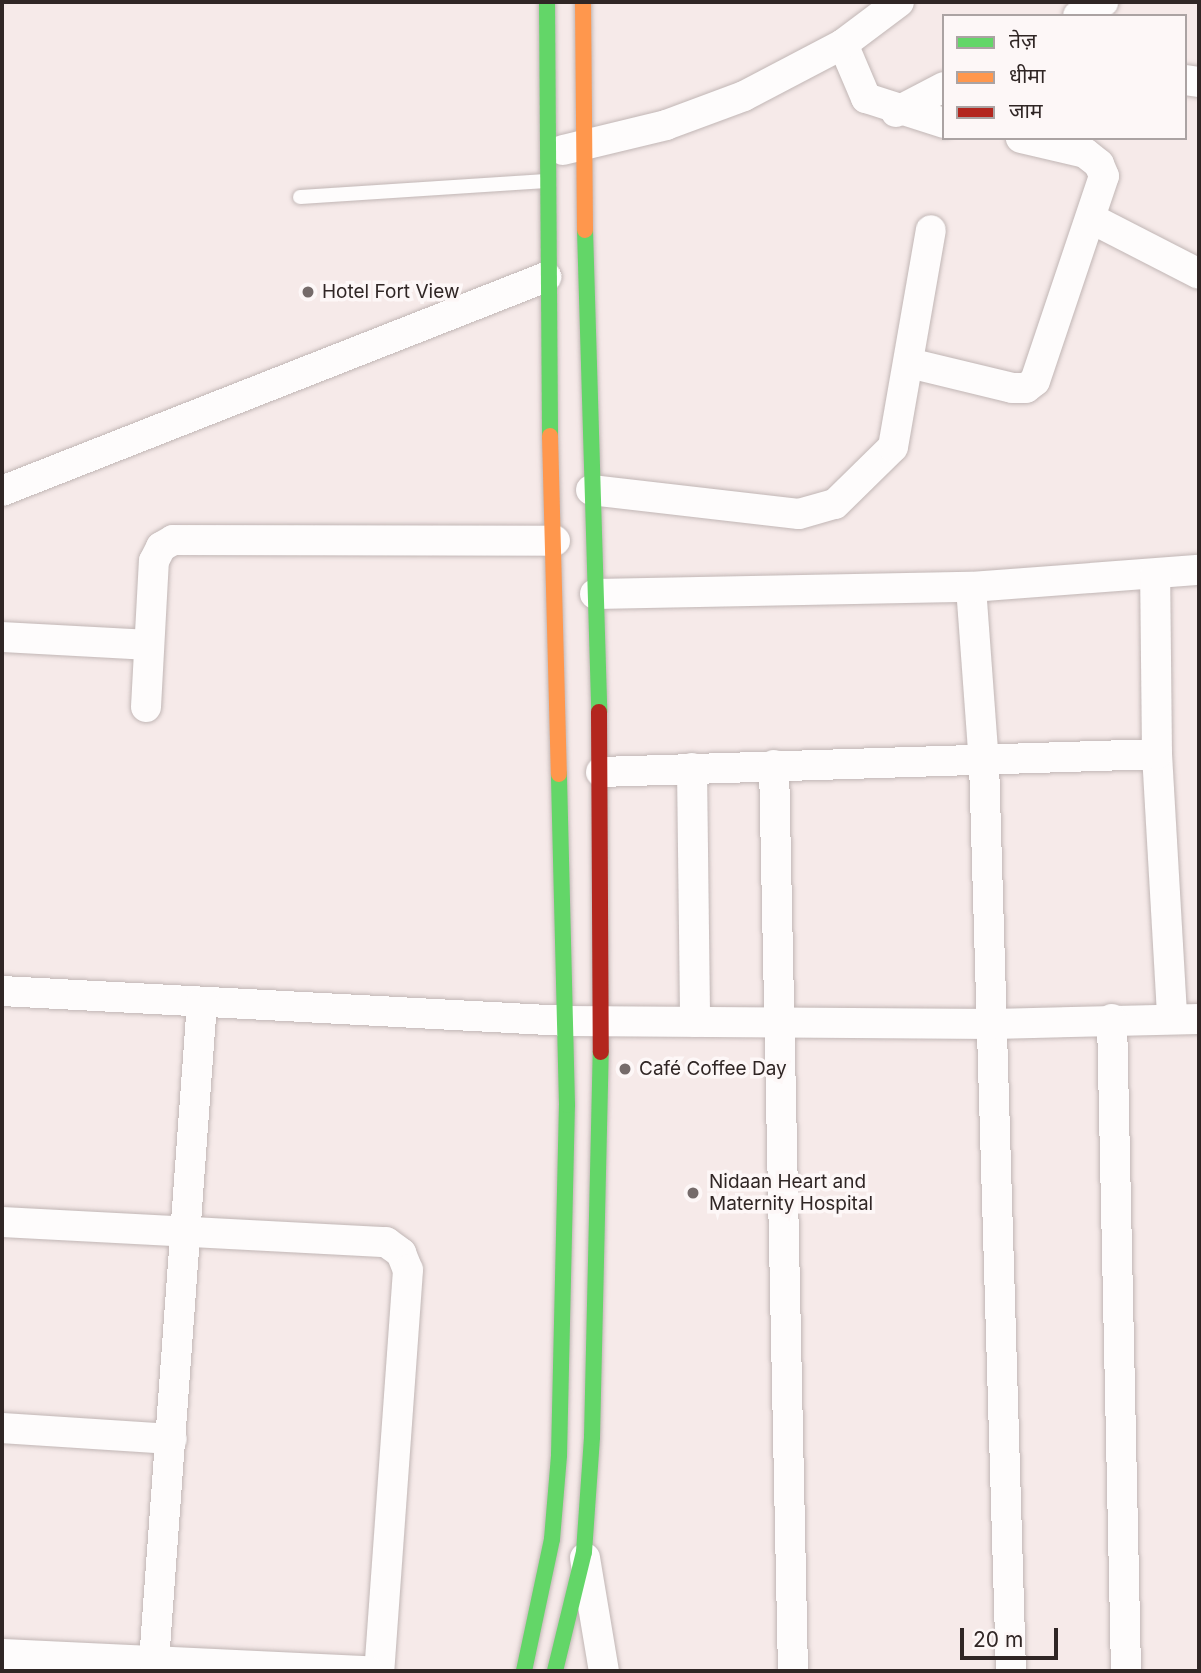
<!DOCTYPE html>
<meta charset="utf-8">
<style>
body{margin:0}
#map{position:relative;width:1201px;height:1673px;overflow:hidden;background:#f6eae9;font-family:Inter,"Noto Sans Devanagari",sans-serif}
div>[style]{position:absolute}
.roads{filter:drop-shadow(0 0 2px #c1b6b5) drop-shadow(0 0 2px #c1b6b5)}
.lane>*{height:14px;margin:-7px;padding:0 7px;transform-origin:7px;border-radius:7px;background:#fefcfc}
.street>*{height:30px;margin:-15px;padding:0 15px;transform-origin:15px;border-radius:15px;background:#fefcfc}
.fast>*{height:16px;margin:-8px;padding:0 8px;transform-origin:8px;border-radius:8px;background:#63d668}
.slow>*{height:16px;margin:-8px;padding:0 8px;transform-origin:8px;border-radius:8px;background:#ff974d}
.jam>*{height:16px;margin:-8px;padding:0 8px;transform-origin:8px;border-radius:8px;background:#b3261e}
.dots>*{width:19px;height:19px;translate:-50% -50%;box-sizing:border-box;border:4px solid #fdf7f7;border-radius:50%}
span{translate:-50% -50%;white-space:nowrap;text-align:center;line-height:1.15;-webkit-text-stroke:7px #fdf7f7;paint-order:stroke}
.poi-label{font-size:19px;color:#302625}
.left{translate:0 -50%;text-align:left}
.frame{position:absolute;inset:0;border:4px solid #302625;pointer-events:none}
.legend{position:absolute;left:942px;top:14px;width:245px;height:126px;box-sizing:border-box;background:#fdf7f7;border:2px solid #aba3a3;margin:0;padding:9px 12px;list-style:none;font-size:21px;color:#302625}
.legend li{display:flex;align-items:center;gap:14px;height:35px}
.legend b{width:35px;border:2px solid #aba3a3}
.scale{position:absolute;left:960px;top:1628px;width:98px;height:32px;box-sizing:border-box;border:4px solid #302625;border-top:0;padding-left:9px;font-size:21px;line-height:24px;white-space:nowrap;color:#302625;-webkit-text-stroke:5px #fdf7f7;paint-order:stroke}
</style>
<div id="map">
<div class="roads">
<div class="lane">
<i style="left:300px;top:197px;width:247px;rotate:-3.7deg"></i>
</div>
<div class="street">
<i style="left:1078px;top:16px;width:29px;rotate:-29deg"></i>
<i style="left:843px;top:44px;width:59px;rotate:66.9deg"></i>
<i style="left:866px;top:98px;width:82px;rotate:17.8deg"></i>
<i style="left:1185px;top:80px;width:14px;rotate:8deg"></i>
<i style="left:896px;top:112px;width:54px;rotate:-27.5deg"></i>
<i style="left:563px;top:150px;width:106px;rotate:-13.6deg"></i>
<i style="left:666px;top:125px;width:83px;rotate:-20.4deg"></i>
<i style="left:744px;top:96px;width:112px;rotate:-27.7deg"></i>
<i style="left:843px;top:44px;width:70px;rotate:-36.9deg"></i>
<i style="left:1092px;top:219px;width:120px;rotate:27.2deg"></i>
<i style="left:909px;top:363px;width:106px;rotate:13.6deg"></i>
<i style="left:1012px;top:388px;width:14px"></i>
<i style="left:1026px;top:388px;width:11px;rotate:-38deg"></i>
<i style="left:1035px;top:381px;width:216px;rotate:-71.4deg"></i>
<i style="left:1104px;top:176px;width:13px;rotate:-113deg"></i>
<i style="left:1099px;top:164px;width:18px;rotate:-142deg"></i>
<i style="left:1085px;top:153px;width:66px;rotate:-166.8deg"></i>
<i style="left:591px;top:490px;width:209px;rotate:6.6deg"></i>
<i style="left:799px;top:514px;width:37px;rotate:-16deg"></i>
<i style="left:835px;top:504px;width:81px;rotate:-44.5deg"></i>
<i style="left:893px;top:447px;width:220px;rotate:-80.1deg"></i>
<i style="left:2px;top:491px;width:585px;rotate:-21.47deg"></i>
<i style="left:971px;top:587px;width:175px;rotate:85.8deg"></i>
<i style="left:984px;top:762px;width:909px;rotate:88.3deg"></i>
<i style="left:595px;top:594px;width:376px;rotate:-1.1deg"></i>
<i style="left:971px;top:587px;width:229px;rotate:-4.3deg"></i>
<i style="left:2px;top:637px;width:147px;rotate:3.1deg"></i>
<i style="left:146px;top:707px;width:146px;rotate:-86.9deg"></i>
<i style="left:154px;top:561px;width:16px;rotate:-63deg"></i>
<i style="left:161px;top:547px;width:14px;rotate:-30deg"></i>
<i style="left:173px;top:540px;width:382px;rotate:0.1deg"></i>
<i style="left:1157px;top:754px;width:264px;rotate:86.7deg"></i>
<i style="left:774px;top:765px;width:906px;rotate:88.8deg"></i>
<i style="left:692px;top:768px;width:254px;rotate:89.3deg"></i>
<i style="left:601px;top:772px;width:556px;rotate:-1.85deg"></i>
<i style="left:1157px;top:754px;width:180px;rotate:-90.6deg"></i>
<i style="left:2px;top:991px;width:566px;rotate:3.04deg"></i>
<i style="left:567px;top:1021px;width:426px;rotate:0.4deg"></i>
<i style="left:993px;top:1024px;width:206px;rotate:-1.4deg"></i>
<i style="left:1112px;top:1019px;width:652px;rotate:88.77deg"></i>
<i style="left:2px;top:1222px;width:385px;rotate:3deg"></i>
<i style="left:386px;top:1242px;width:19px;rotate:36deg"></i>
<i style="left:401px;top:1253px;width:18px;rotate:68deg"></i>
<i style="left:408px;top:1270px;width:402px;rotate:94.1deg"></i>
<i style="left:2px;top:1428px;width:170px;rotate:3.7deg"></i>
<i style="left:585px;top:1558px;width:115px;rotate:80.5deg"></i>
<i style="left:2px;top:1654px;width:367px;rotate:2.7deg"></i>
<i style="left:154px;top:1661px;width:661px;rotate:-85.83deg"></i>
</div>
<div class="fast">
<i style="left:547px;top:2px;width:434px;rotate:89.6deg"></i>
<i style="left:585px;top:230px;width:482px;rotate:88.3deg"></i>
<i style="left:524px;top:1671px;width:135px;rotate:-78deg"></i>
<i style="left:552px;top:1539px;width:84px;rotate:-85.2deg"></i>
<i style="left:559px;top:1455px;width:350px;rotate:-88.7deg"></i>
<i style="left:567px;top:1105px;width:331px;rotate:-91.4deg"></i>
<i style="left:555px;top:1671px;width:122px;rotate:-76.3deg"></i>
<i style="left:584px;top:1552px;width:115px;rotate:-86deg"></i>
<i style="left:592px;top:1437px;width:385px;rotate:-88.7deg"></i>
</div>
<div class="slow">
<i style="left:583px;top:2px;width:228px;rotate:89.5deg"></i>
<i style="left:550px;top:436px;width:338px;rotate:88.5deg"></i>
</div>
<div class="jam">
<i style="left:599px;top:712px;width:340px;rotate:89.7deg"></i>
</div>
</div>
<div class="dots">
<i style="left:308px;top:292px;background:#756b6a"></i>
<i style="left:625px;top:1069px;background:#756b6a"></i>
<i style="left:693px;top:1193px;background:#756b6a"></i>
</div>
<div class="poi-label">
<span class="left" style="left:322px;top:292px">Hotel Fort View</span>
<span class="left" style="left:639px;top:1069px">Café Coffee Day</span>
<span class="left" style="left:709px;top:1193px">Nidaan Heart and<br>Maternity Hospital</span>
</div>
<div class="frame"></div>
<ul class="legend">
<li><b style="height:9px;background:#63d668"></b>तेज़</li>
<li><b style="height:9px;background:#ff974d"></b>धीमा</li>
<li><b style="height:9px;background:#b3261e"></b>जाम</li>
</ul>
<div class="scale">20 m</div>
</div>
